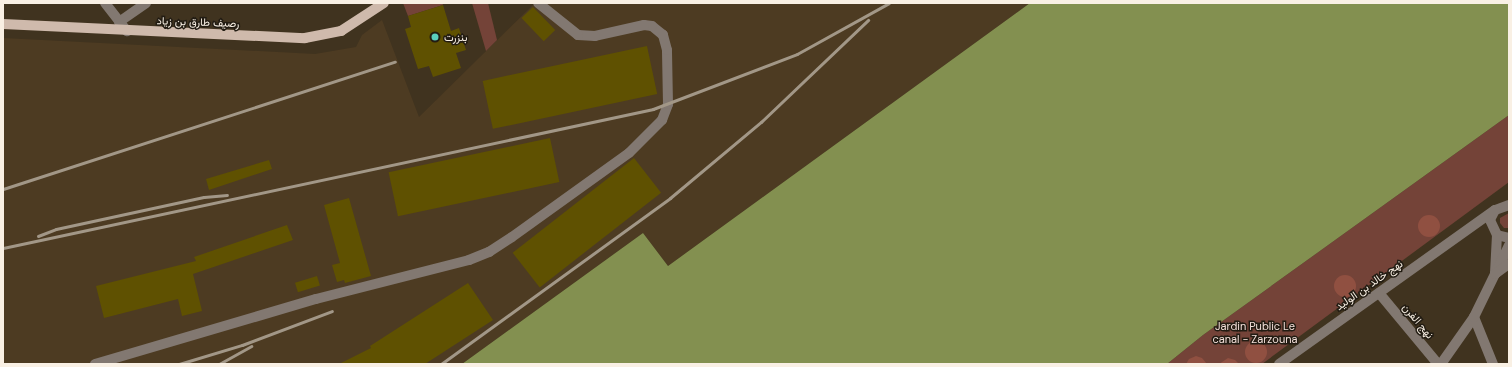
<!DOCTYPE html>
<meta charset="utf-8">
<style>
body{margin:0}
#map{position:relative;width:1512px;height:367px;overflow:hidden;background:#40331f;font-family:"DM Sans",Vazirmatn,sans-serif}
div>[style]{position:absolute}
.built>*{inset:0;background:#4d3b22}
.green>*{inset:0;background:#744338}
.forest>*{inset:0;background:#905041}
.round{border-radius:50%}
.water>*{inset:0;background:#839050}
.building>*{inset:0;background:#5f5101;transform-origin:0 0}
.minor>*{height:10px;margin:-5px;padding:0 5px;transform-origin:5px;border-radius:5px;background:#827871}
.major>*{height:10px;margin:-5px;padding:0 5px;transform-origin:5px;border-radius:5px;background:#cfbaac}
.rail>*{height:3px;margin:-1.5px;padding:0 1.5px;transform-origin:1.5px;border-radius:1.5px;background:#a29787}
.dots>*{width:11px;height:11px;translate:-50% -50%;box-sizing:border-box;border:2px solid #221c13;border-radius:50%}
span{translate:-50% -50%;white-space:nowrap;text-align:center;line-height:1.15;-webkit-text-stroke:3px #221c13;paint-order:stroke}
.street-label{font-size:11px;color:#f9f0e4}
.poi-label{font-size:11px;color:#f9f0e4}
.left{translate:0 -50%;text-align:left}
.park-label{font-size:11px;color:#f3dfd9}
.frame{position:absolute;inset:0;border:4px solid #f9f0e4;pointer-events:none}
</style>
<div id="map">
<div class="built">
<i style="clip-path:polygon(535px 3px,1030px 3px,668px 266px,643px 233px,462px 364px,3px 364px,3px 38px,315px 54px,356px 47px,362px 35px,382px 20px,419px 117px)"></i>
</div>
<div class="green">
<i style="clip-path:polygon(403px 3px,442px 3px,443px 5px,408px 16px)"></i>
<i style="clip-path:polygon(472px 3px,488px 3px,497px 40px,486px 51px)"></i>
<i style="clip-path:polygon(1509px 115px,1509px 182px,1262px 364px,1167px 364px,1203px 335px)"></i>
<i style="clip-path:polygon(1509px 213px,1509px 228px,1504px 228px,1500px 223px,1500px 218px)"></i>
</div>
<div class="forest">
<i class="round" style="left:1418px;top:215px;width:22px;height:22px"></i>
<i class="round" style="left:1334px;top:275px;width:22px;height:22px"></i>
<i class="round" style="left:1245px;top:341px;width:22px;height:22px"></i>
<i style="clip-path:polygon(1196px 356px,1202px 358px,1207px 364px,1186px 364px,1189px 359px)"></i>
<i style="clip-path:polygon(1228px 358px,1235px 360px,1239px 364px,1219px 364px)"></i>
</div>
<div class="water">
<i style="clip-path:polygon(1030px 3px,1509px 3px,1509px 115px,1203px 335px,1167px 364px,462px 364px,643px 233px,668px 266px)"></i>
</div>
<div class="building">
<i style="clip-path:polygon(443px 5px,451px 31px,459px 28px,466px 50px,456px 53px,461px 68px,433px 77px,429px 66px,418px 69px,405px 29px,411px 27px,408px 16px)"></i>
<i style="left:533px;top:7px;width:32px;height:16px;rotate:46deg"></i>
<i style="left:647px;top:46px;width:49px;height:168px;rotate:78deg"></i>
<i style="left:550px;top:138px;width:45px;height:165px;rotate:78deg"></i>
<i style="left:634px;top:158px;width:44px;height:154px;rotate:52deg"></i>
<i style="clip-path:polygon(269px 160px,272px 169px,209px 190px,206px 179px)"></i>
<i style="clip-path:polygon(349px 198px,371px 276px,345px 283px,344px 280px,337px 282px,332px 265px,340px 263px,324px 205px)"></i>
<i style="clip-path:polygon(287px 225px,293px 240px,193px 274px,202px 311px,182px 316px,178px 299px,104px 318px,96px 286px,196px 261px,194px 257px)"></i>
<i style="left:317px;top:276px;width:10px;height:23px;rotate:73deg"></i>
<i style="clip-path:polygon(468px 283px,493px 320px,425px 364px,339px 364px,371px 348px,370px 346px)"></i>
</div>
<div class="minor">
<i style="left:105px;top:3px;width:36px;rotate:52deg"></i>
<i style="left:119px;top:22px;width:33px;rotate:-35deg"></i>
<i style="left:1509px;top:205px;width:15px;rotate:160deg"></i>
<i style="left:1495px;top:210px;width:11px;rotate:117deg"></i>
<i style="left:1490px;top:220px;width:17px;rotate:65deg"></i>
<i style="left:1497px;top:235px;width:12px;rotate:14deg"></i>
<i style="left:1497px;top:235px;width:39px;rotate:93deg"></i>
<i style="left:1495px;top:274px;width:32px;rotate:-64deg"></i>
<i style="left:1379px;top:293px;width:92px;rotate:50.3deg"></i>
<i style="left:1474px;top:317px;width:51px;rotate:68deg"></i>
<i style="left:95px;top:364px;width:230px;rotate:-16.4deg"></i>
<i style="left:316px;top:299px;width:158px;rotate:-14.3deg"></i>
<i style="left:469px;top:260px;width:22px;rotate:-22deg"></i>
<i style="left:489px;top:252px;width:27px;rotate:-33deg"></i>
<i style="left:512px;top:237px;width:144px;rotate:-35.7deg"></i>
<i style="left:629px;top:153px;width:47px;rotate:-45deg"></i>
<i style="left:662px;top:120px;width:17px;rotate:-69deg"></i>
<i style="left:668px;top:104px;width:54px;rotate:-91.1deg"></i>
<i style="left:667px;top:50px;width:16px;rotate:-105deg"></i>
<i style="left:663px;top:35px;width:14px;rotate:-141deg"></i>
<i style="left:652px;top:26px;width:8px;rotate:-173deg"></i>
<i style="left:644px;top:25px;width:50px;rotate:167.3deg"></i>
<i style="left:595px;top:36px;width:17px;rotate:-177deg"></i>
<i style="left:578px;top:35px;width:51px;rotate:-141.3deg"></i>
<i style="left:1279px;top:364px;width:265px;rotate:-35.5deg"></i>
<i style="left:1441px;top:364px;width:57px;rotate:-54.9deg"></i>
<i style="left:1474px;top:317px;width:48px;rotate:-64deg"></i>
<i style="left:1495px;top:274px;width:17px;rotate:-36deg"></i>
</div>
<div class="major">
<i style="left:3px;top:24px;width:302px;rotate:2.7deg"></i>
<i style="left:305px;top:38px;width:37px;rotate:-11deg"></i>
<i style="left:341px;top:31px;width:51px;rotate:-33.1deg"></i>
</div>
<div class="rail">
<i style="left:3px;top:189px;width:412px;rotate:-18deg"></i>
<i style="left:38px;top:236px;width:19px;rotate:-21deg"></i>
<i style="left:56px;top:229px;width:151px;rotate:-12.2deg"></i>
<i style="left:204px;top:197px;width:23px;rotate:-5deg"></i>
<i style="left:3px;top:248px;width:665px;rotate:-12.07deg"></i>
<i style="left:653px;top:109px;width:154px;rotate:-20.9deg"></i>
<i style="left:797px;top:54px;width:105px;rotate:-29deg"></i>
<i style="left:179px;top:364px;width:66px;rotate:-16.8deg"></i>
<i style="left:242px;top:345px;width:96px;rotate:-20.7deg"></i>
<i style="left:219px;top:364px;width:37px;rotate:-29deg"></i>
<i style="left:441px;top:364px;width:283px;rotate:-35.9deg"></i>
<i style="left:670px;top:198px;width:119px;rotate:-39.9deg"></i>
<i style="left:761px;top:122px;width:148px;rotate:-43.6deg"></i>
</div>
<div class="dots">
<i style="left:435px;top:37px;background:#5acebd"></i>
</div>
<div class="street-label">
<span style="left:198px;top:22px;rotate:2deg">رصيف طارق بن زياد</span>
<span style="left:1369px;top:285px;rotate:-35deg">نهج خالد بن الوليد</span>
<span style="left:1418px;top:321px;rotate:50deg">نهج الفرن</span>
</div>
<div class="poi-label">
<span class="left" style="left:444px;top:37px">بنزرت</span>
</div>
<div class="park-label">
<span style="left:1255px;top:333px">Jardin Public Le<br>canal - Zarzouna</span>
</div>
<div class="frame"></div>
</div>
